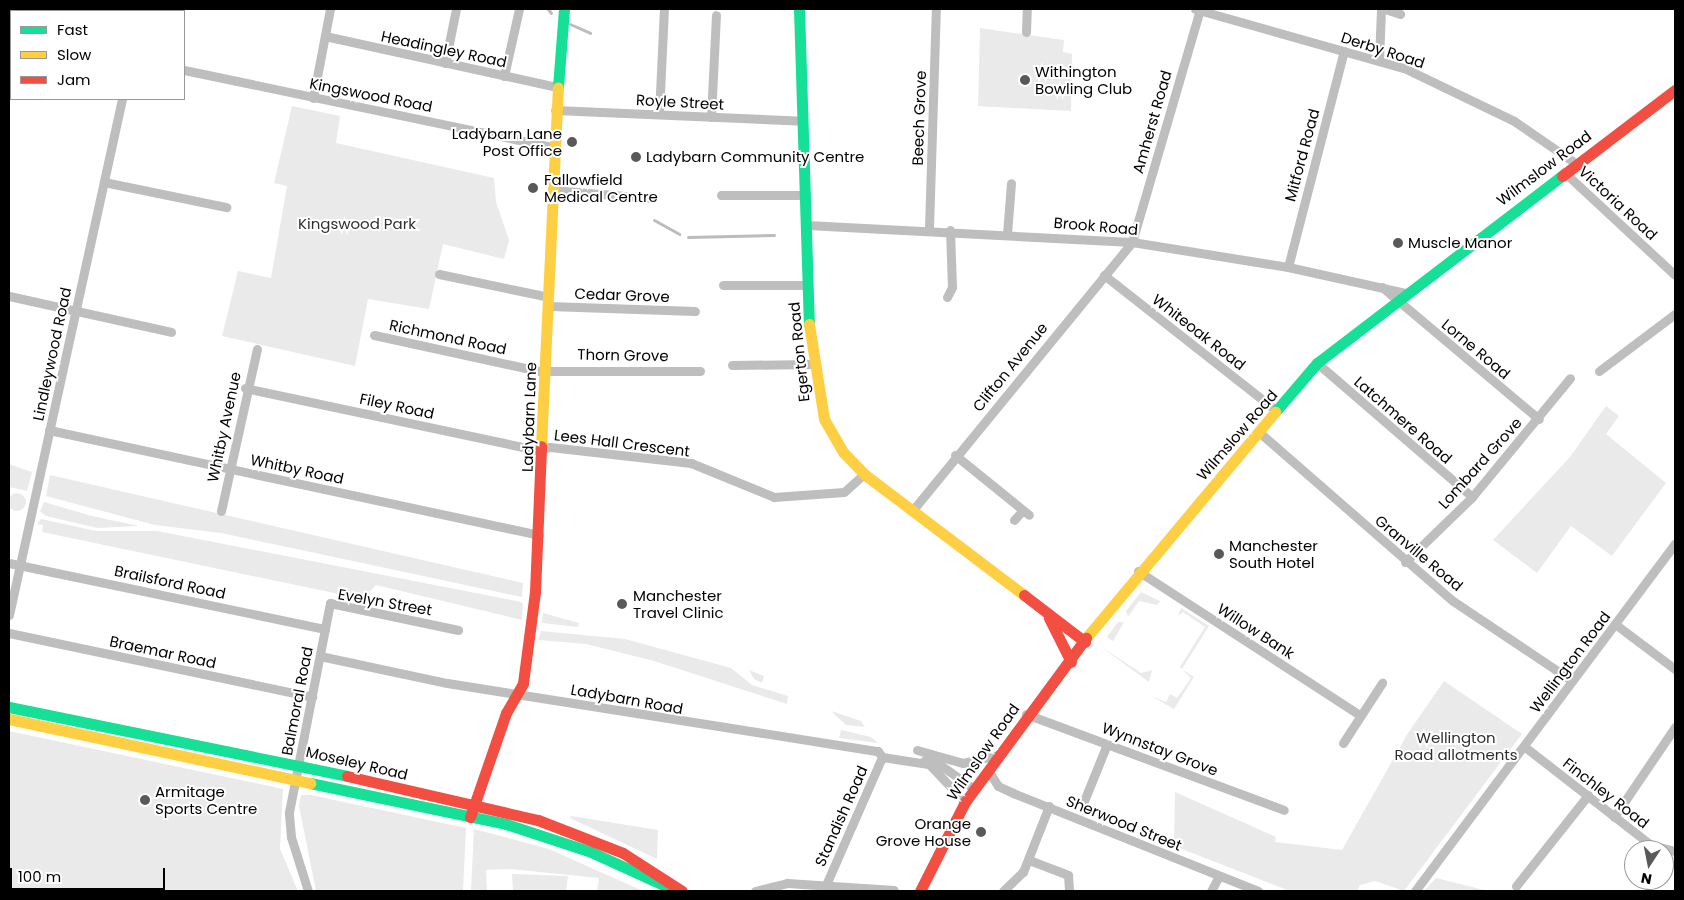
<!DOCTYPE html>
<style>
body{margin:0}
#map{position:relative;width:1684px;height:900px;overflow:hidden;background:#fff;font-family:Poppins,sans-serif}
div>[style]{position:absolute}
.green>*{inset:0;background:#eaeaea}
.round{border-radius:50%}
.stream>*{height:3px;margin:-1.5px;padding:0 1.5px;transform-origin:1.5px;border-radius:1.5px;background:#bcbcbc}
.street>*{height:9px;margin:-4.5px;padding:0 4.5px;transform-origin:4.5px;border-radius:4.5px;background:#bebebe}
.fast>*{height:11px;margin:-5.5px;padding:0 5.5px;transform-origin:5.5px;border-radius:5.5px;background:#16e098}
.slow>*{height:11px;margin:-5.5px;padding:0 5.5px;transform-origin:5.5px;border-radius:5.5px;background:#ffcf43}
.jam>*{height:11px;margin:-5.5px;padding:0 5.5px;transform-origin:5.5px;border-radius:5.5px;background:#f24e42}
.dots>*{width:14px;height:14px;translate:-50% -50%;box-sizing:border-box;border:2px solid #fff;border-radius:50%}
span{translate:-50% -50%;white-space:nowrap;text-align:center;line-height:1.15;-webkit-text-stroke:4px #fff;paint-order:stroke}
.street-label{font-size:15px;color:#000}
.poi-label{font-size:15px;color:#000}
.left{translate:0 -50%;text-align:left}
.right{translate:-100% -50%;text-align:right}
.park-label{font-size:15px;color:#2f2f2f}
.frame{position:absolute;inset:0;border:10px solid #000;pointer-events:none}
.legend{position:absolute;left:10px;top:10px;width:175px;height:90px;box-sizing:border-box;background:#fff;border:1px solid #999;margin:0;padding:6px 9px;list-style:none;font-size:15px;color:#000}
.legend li{display:flex;align-items:center;gap:10px;height:25px}
.legend b{width:25px;border:1px solid #999}
.north{position:absolute;left:1624px;top:840px;width:50px;height:50px;box-sizing:border-box;background:#fff;border:1px solid #999;border-radius:50%;rotate:191deg;font-size:14px;font-weight:700;line-height:20px;text-align:center;color:#000}
.north::after{content:'';display:block;margin:auto;width:18px;height:22px;background:#595959;clip-path:polygon(50% 0,100% 100%,50% 72%,0 100%)}
.scale{position:absolute;left:10px;top:868px;width:155px;height:22px;box-sizing:border-box;border:2px solid #000;border-top:0;padding-left:6px;font-size:15px;line-height:18px;white-space:nowrap;color:#000;-webkit-text-stroke:4px #fff;paint-order:stroke}
</style>
<div id="map">
<div class="green">
<i style="clip-path:polygon(980px 28px,1064px 40px,1063px 52px,1072px 54px,1071px 111px,978px 106px)"></i>
<i style="clip-path:polygon(292px 106px,340px 116px,336px 143px,494px 178px,496px 202px,509px 240px,504px 259px,443px 244px,429px 309px,368px 299px,355px 366px,222px 336px,238px 271px,271px 278px,287px 186px,274px 183px)"></i>
<i style="clip-path:polygon(1606px 406px,1619px 416px,1606px 434px,1666px 483px,1612px 556px,1571px 526px,1537px 573px,1493px 540px,1570px 457px)"></i>
<i style="clip-path:polygon(9px 464px,32px 472px,27px 491px,9px 487px)"></i>
<i style="clip-path:polygon(50px 475px,523px 583px,522px 597px,221px 533px,155px 525px,46px 496px)"></i>
<i class="round" style="left:8px;top:493px;width:18px;height:18px"></i>
<i style="clip-path:polygon(44px 502px,92px 516px,139px 526px,97px 528px,46px 516px,40px 511px)"></i>
<i style="clip-path:polygon(41px 519px,96px 531px,157px 531px,517px 601px,523px 603px,522px 620px,376px 585px,363px 599px,42px 532px,43px 525px,37px 524px)"></i>
<i style="clip-path:polygon(1141px 592px,1160px 601px,1157px 605px,1139px 601px,1128px 617px,1126px 611px)"></i>
<i style="clip-path:polygon(1181px 608px,1209px 626px,1182px 669px,1194px 677px,1174px 709px,1151px 696px,1166px 702px,1170px 694px,1177px 698px,1191px 678px,1180px 667px,1205px 627px,1183px 612px,1178px 616px)"></i>
<i style="clip-path:polygon(543px 613px,579px 623px,578px 627px,542px 623px)"></i>
<i style="clip-path:polygon(1118px 622px,1124px 622px,1113px 641px,1107px 637px)"></i>
<i style="clip-path:polygon(541px 631px,625px 639px,731px 668px,752px 685px,788px 696px,787px 704px,654px 661px,586px 644px,538px 640px)"></i>
<i style="clip-path:polygon(1100px 646px,1141px 673px,1152px 670px,1149px 682px)"></i>
<i style="clip-path:polygon(749px 670px,764px 676px,762px 683px,754px 679px)"></i>
<i style="clip-path:polygon(1444px 681px,1522px 734px,1404px 891px,1375px 881px,1360px 885px,1357px 891px,1290px 891px,1174px 846px,1175px 792px,1276px 837px,1275px 842px,1342px 850px,1408px 733px)"></i>
<i style="clip-path:polygon(831px 711px,861px 721px,865px 727px,846px 725px)"></i>
<i style="clip-path:polygon(841px 730px,871px 737px,878px 743px,839px 738px)"></i>
<i style="clip-path:polygon(9px 731px,283px 789px,280px 849px,298px 891px,9px 891px)"></i>
<i style="clip-path:polygon(311px 795px,466px 828px,463px 891px,316px 891px,299px 806px,301px 795px)"></i>
<i style="clip-path:polygon(571px 816px,658px 830px,657px 859px,570px 818px)"></i>
<i style="clip-path:polygon(474px 829px,549px 849px,643px 891px,597px 891px,599px 878px,510px 869px,486px 870px,487px 891px,471px 891px)"></i>
<i style="clip-path:polygon(512px 874px,568px 876px,566px 891px,513px 891px)"></i>
<i style="clip-path:polygon(1436px 878px,1484px 890px,1490px 891px,1424px 891px)"></i>
</div>
<div class="stream">
<i style="left:548px;top:9px;width:5px;rotate:53deg"></i>
<i style="left:76px;top:11px;width:4px;rotate:-34deg"></i>
<i style="left:570px;top:24px;width:22px;rotate:24deg"></i>
<i style="left:9px;top:65px;width:3px;rotate:-45deg"></i>
<i style="left:654px;top:220px;width:29px;rotate:29deg"></i>
<i style="left:688px;top:237px;width:86px;rotate:-1.3deg"></i>
</div>
<div class="street">
<i style="left:1195px;top:9px;width:217px;rotate:15.8deg"></i>
<i style="left:1404px;top:68px;width:122px;rotate:25.7deg"></i>
<i style="left:1514px;top:121px;width:74px;rotate:34.5deg"></i>
<i style="left:1385px;top:9px;width:16px;rotate:18deg"></i>
<i style="left:160px;top:11px;width:2px;rotate:-63deg"></i>
<i style="left:9px;top:31px;width:2px"></i>
<i style="left:1026px;top:32px;width:23px;rotate:-88deg"></i>
<i style="left:325px;top:36px;width:238px;rotate:12.4deg"></i>
<i style="left:1379px;top:61px;width:52px;rotate:-87.8deg"></i>
<i style="left:445px;top:63px;width:55px;rotate:-78.5deg"></i>
<i style="left:184px;top:70px;width:377px;rotate:11.8deg"></i>
<i style="left:504px;top:76px;width:69px;rotate:-77.4deg"></i>
<i style="left:313px;top:98px;width:91px;rotate:-79.2deg"></i>
<i style="left:555px;top:110px;width:248px;rotate:2.5deg"></i>
<i style="left:659px;top:114px;width:105px;rotate:-87.3deg"></i>
<i style="left:711px;top:117px;width:102px;rotate:-87.2deg"></i>
<i style="left:1564px;top:172px;width:151px;rotate:42.9deg"></i>
<i style="left:104px;top:182px;width:125px;rotate:11.6deg"></i>
<i style="left:552px;top:190px;width:98px;rotate:4.7deg"></i>
<i style="left:721px;top:195px;width:85px"></i>
<i style="left:807px;top:225px;width:325px;rotate:3deg"></i>
<i style="left:1132px;top:242px;width:158px;rotate:9.1deg"></i>
<i style="left:1288px;top:267px;width:120px;rotate:12.5deg"></i>
<i style="left:929px;top:228px;width:219px;rotate:-88.2deg"></i>
<i style="left:1007px;top:234px;width:51px;rotate:-85.5deg"></i>
<i style="left:1288px;top:267px;width:223px;rotate:-75.5deg"></i>
<i style="left:439px;top:274px;width:112px;rotate:11.8deg"></i>
<i style="left:1104px;top:275px;width:220px;rotate:38.2deg"></i>
<i style="left:723px;top:285px;width:84px"></i>
<i style="left:1382px;top:287px;width:205px;rotate:40.1deg"></i>
<i style="left:9px;top:296px;width:166px;rotate:12.5deg"></i>
<i style="left:947px;top:297px;width:11px;rotate:-63deg"></i>
<i style="left:952px;top:287px;width:57px;rotate:-92deg"></i>
<i style="left:549px;top:306px;width:146px;rotate:2deg"></i>
<i style="left:374px;top:335px;width:169px;rotate:12.3deg"></i>
<i style="left:539px;top:371px;width:161px"></i>
<i style="left:1317px;top:363px;width:205px;rotate:40.8deg"></i>
<i style="left:732px;top:365px;width:80px;rotate:-0.7deg"></i>
<i style="left:1599px;top:371px;width:95px;rotate:-36.9deg"></i>
<i style="left:245px;top:388px;width:298px;rotate:12deg"></i>
<i style="left:536px;top:450px;width:14px;rotate:-12deg"></i>
<i style="left:550px;top:447px;width:142px;rotate:6.5deg"></i>
<i style="left:691px;top:463px;width:90px;rotate:22.3deg"></i>
<i style="left:774px;top:497px;width:70px;rotate:-4.1deg"></i>
<i style="left:844px;top:492px;width:27px;rotate:-42deg"></i>
<i style="left:49px;top:430px;width:501px;rotate:12.09deg"></i>
<i style="left:1259px;top:432px;width:257px;rotate:41.1deg"></i>
<i style="left:1453px;top:601px;width:142px;rotate:33.8deg"></i>
<i style="left:955px;top:455px;width:95px;rotate:39deg"></i>
<i style="left:221px;top:511px;width:166px;rotate:-77.5deg"></i>
<i style="left:912px;top:511px;width:348px;rotate:-50.7deg"></i>
<i style="left:1132px;top:242px;width:243px;rotate:-73.7deg"></i>
<i style="left:1014px;top:520px;width:13px;rotate:-48deg"></i>
<i style="left:1405px;top:562px;width:93px;rotate:-44.1deg"></i>
<i style="left:1472px;top:497px;width:154px;rotate:-50.5deg"></i>
<i style="left:9px;top:563px;width:323px;rotate:11.8deg"></i>
<i style="left:1138px;top:571px;width:262px;rotate:33deg"></i>
<i style="left:9px;top:615px;width:528px;rotate:-77.65deg"></i>
<i style="left:1615px;top:624px;width:75px;rotate:36.9deg"></i>
<i style="left:9px;top:633px;width:310px;rotate:11.9deg"></i>
<i style="left:320px;top:656px;width:130px;rotate:12deg"></i>
<i style="left:447px;top:683px;width:436px;rotate:9deg"></i>
<i style="left:878px;top:751px;width:7px;rotate:56deg"></i>
<i style="left:882px;top:757px;width:47px;rotate:8.7deg"></i>
<i style="left:1026px;top:714px;width:275px;rotate:20.4deg"></i>
<i style="left:1343px;top:743px;width:72px;rotate:-57deg"></i>
<i style="left:1525px;top:747px;width:160px;rotate:37.9deg"></i>
<i style="left:1651px;top:845px;width:25px;rotate:14deg"></i>
<i style="left:917px;top:750px;width:48px;rotate:15.8deg"></i>
<i style="left:963px;top:763px;width:35px;rotate:-13deg"></i>
<i style="left:932px;top:759px;width:52px;rotate:35.5deg"></i>
<i style="left:925px;top:760px;width:58px;rotate:46.4deg"></i>
<i style="left:988px;top:770px;width:19px;rotate:58deg"></i>
<i style="left:998px;top:786px;width:17px;rotate:25deg"></i>
<i style="left:1013px;top:793px;width:264px;rotate:21.8deg"></i>
<i style="left:1084px;top:801px;width:61px;rotate:-68deg"></i>
<i style="left:1614px;top:817px;width:109px;rotate:-55.9deg"></i>
<i style="left:1029px;top:860px;width:42px;rotate:21deg"></i>
<i style="left:1068px;top:875px;width:16px;rotate:86deg"></i>
<i style="left:1516px;top:886px;width:116px;rotate:-51.6deg"></i>
<i style="left:825px;top:887px;width:142px;rotate:-66.3deg"></i>
<i style="left:308px;top:891px;width:57px;rotate:-107.5deg"></i>
<i style="left:291px;top:837px;width:25px;rotate:-95deg"></i>
<i style="left:289px;top:812px;width:213px;rotate:-78.9deg"></i>
<i style="left:330px;top:603px;width:131px;rotate:11.9deg"></i>
<i style="left:755px;top:891px;width:33px;rotate:-14deg"></i>
<i style="left:787px;top:883px;width:107px;rotate:3.7deg"></i>
<i style="left:1003px;top:891px;width:28px;rotate:-44deg"></i>
<i style="left:1023px;top:872px;width:71px;rotate:-68.5deg"></i>
<i style="left:1211px;top:891px;width:17px;rotate:-62deg"></i>
<i style="left:1415px;top:891px;width:434px;rotate:-53.2deg"></i>
</div>
<div class="fast">
<i style="left:799px;top:9px;width:315px;rotate:88.2deg"></i>
<i style="left:558px;top:87px;width:78px;rotate:-85.6deg"></i>
<i style="left:1275px;top:412px;width:65px;rotate:-49.4deg"></i>
<i style="left:1317px;top:363px;width:308px;rotate:-37.4deg"></i>
<i style="left:9px;top:707px;width:345px;rotate:11.5deg"></i>
<i style="left:310px;top:783px;width:200px;rotate:11.8deg"></i>
<i style="left:506px;top:824px;width:89px;rotate:18.2deg"></i>
<i style="left:591px;top:852px;width:82px;rotate:24.4deg"></i>
</div>
<div class="slow">
<i style="left:809px;top:324px;width:96px;rotate:81deg"></i>
<i style="left:824px;top:419px;width:39px;rotate:60deg"></i>
<i style="left:844px;top:453px;width:29px;rotate:46deg"></i>
<i style="left:864px;top:474px;width:201px;rotate:37.1deg"></i>
<i style="left:541px;top:446px;width:359px;rotate:-87.3deg"></i>
<i style="left:1086px;top:638px;width:295px;rotate:-50.1deg"></i>
<i style="left:9px;top:719px;width:308px;rotate:12deg"></i>
</div>
<div class="jam">
<i style="left:1562px;top:176px;width:142px;rotate:-37.3deg"></i>
<i style="left:1024px;top:595px;width:77px;rotate:37.6deg"></i>
<i style="left:1049px;top:618px;width:49px;rotate:63.4deg"></i>
<i style="left:347px;top:776px;width:196px;rotate:13deg"></i>
<i style="left:538px;top:820px;width:91px;rotate:21.2deg"></i>
<i style="left:623px;top:853px;width:70px;rotate:32.8deg"></i>
<i style="left:470px;top:817px;width:110px;rotate:-70.9deg"></i>
<i style="left:506px;top:713px;width:34px;rotate:-60deg"></i>
<i style="left:523px;top:683px;width:92px;rotate:-82.5deg"></i>
<i style="left:535px;top:592px;width:146px;rotate:-87.6deg"></i>
<i style="left:920px;top:891px;width:100px;rotate:-63.2deg"></i>
<i style="left:965px;top:802px;width:204px;rotate:-53.6deg"></i>
</div>
<div class="dots">
<i style="left:1025px;top:80px;background:#595959"></i>
<i style="left:572px;top:142px;background:#595959"></i>
<i style="left:636px;top:157px;background:#595959"></i>
<i style="left:533px;top:188px;background:#595959"></i>
<i style="left:1398px;top:243px;background:#595959"></i>
<i style="left:1219px;top:554px;background:#595959"></i>
<i style="left:622px;top:604px;background:#595959"></i>
<i style="left:145px;top:800px;background:#595959"></i>
<i style="left:981px;top:832px;background:#595959"></i>
</div>
<div class="street-label">
<span style="left:444px;top:49px;rotate:12deg">Headingley Road</span>
<span style="left:1383px;top:50px;rotate:18deg">Derby Road</span>
<span style="left:371px;top:95px;rotate:11deg">Kingswood Road</span>
<span style="left:680px;top:102px;rotate:3deg">Royle Street</span>
<span style="left:919px;top:118px;rotate:-88deg">Beech Grove</span>
<span style="left:1152px;top:122px;rotate:-74deg">Amherst Road</span>
<span style="left:1302px;top:155px;rotate:-75deg">Mitford Road</span>
<span style="left:1544px;top:168px;rotate:-37deg">Wilmslow Road</span>
<span style="left:1618px;top:203px;rotate:43deg">Victoria Road</span>
<span style="left:1096px;top:226px;rotate:5deg">Brook Road</span>
<span style="left:622px;top:295px;rotate:2deg">Cedar Grove</span>
<span style="left:1199px;top:332px;rotate:38deg">Whiteoak Road</span>
<span style="left:448px;top:337px;rotate:12deg">Richmond Road</span>
<span style="left:1476px;top:349px;rotate:40deg">Lorne Road</span>
<span style="left:799px;top:352px;rotate:-96deg">Egerton Road</span>
<span style="left:52px;top:354px;rotate:-78deg">Lindleywood Road</span>
<span style="left:623px;top:355px;rotate:1deg">Thorn Grove</span>
<span style="left:1010px;top:367px;rotate:-51deg">Clifton Avenue</span>
<span style="left:397px;top:406px;rotate:12deg">Filey Road</span>
<span style="left:529px;top:417px;rotate:-88deg">Ladybarn Lane</span>
<span style="left:1403px;top:420px;rotate:41deg">Latchmere Road</span>
<span style="left:224px;top:427px;rotate:-78deg">Whitby Avenue</span>
<span style="left:1237px;top:435px;rotate:-49deg">Wilmslow Road</span>
<span style="left:622px;top:443px;rotate:7deg">Lees Hall Crescent</span>
<span style="left:1480px;top:463px;rotate:-48deg">Lombard Grove</span>
<span style="left:297px;top:469px;rotate:12deg">Whitby Road</span>
<span style="left:1419px;top:553px;rotate:40deg">Granville Road</span>
<span style="left:170px;top:582px;rotate:12deg">Brailsford Road</span>
<span style="left:385px;top:602px;rotate:10deg">Evelyn Street</span>
<span style="left:1256px;top:631px;rotate:33deg">Willow Bank</span>
<span style="left:163px;top:652px;rotate:12deg">Braemar Road</span>
<span style="left:1570px;top:662px;rotate:-53deg">Wellington Road</span>
<span style="left:627px;top:699px;rotate:10deg">Ladybarn Road</span>
<span style="left:297px;top:701px;rotate:-79deg">Balmoral Road</span>
<span style="left:1160px;top:749px;rotate:21deg">Wynnstay Grove</span>
<span style="left:983px;top:752px;rotate:-55deg">Wilmslow Road</span>
<span style="left:357px;top:763px;rotate:13deg">Moseley Road</span>
<span style="left:1606px;top:793px;rotate:38deg">Finchley Road</span>
<span style="left:841px;top:816px;rotate:-66deg">Standish Road</span>
<span style="left:1124px;top:823px;rotate:22deg">Sherwood Street</span>
</div>
<div class="poi-label">
<span class="left" style="left:1035px;top:80px">Withington<br>Bowling Club</span>
<span class="right" style="left:562px;top:142px">Ladybarn Lane<br>Post Office</span>
<span class="left" style="left:646px;top:157px">Ladybarn Community Centre</span>
<span class="left" style="left:544px;top:188px">Fallowfield<br>Medical Centre</span>
<span class="left" style="left:1408px;top:243px">Muscle Manor</span>
<span class="left" style="left:1229px;top:554px">Manchester<br>South Hotel</span>
<span class="left" style="left:633px;top:604px">Manchester<br>Travel Clinic</span>
<span class="left" style="left:155px;top:800px">Armitage<br>Sports Centre</span>
<span class="right" style="left:971px;top:832px">Orange<br>Grove House</span>
</div>
<div class="park-label">
<span style="left:357px;top:224px">Kingswood Park</span>
<span style="left:1456px;top:746px">Wellington<br>Road allotments</span>
</div>
<div class="frame"></div>
<ul class="legend">
<li><b style="height:6px;background:#16e098"></b>Fast</li>
<li><b style="height:6px;background:#ffcf43"></b>Slow</li>
<li><b style="height:6px;background:#f24e42"></b>Jam</li>
</ul>
<div class="north">N</div>
<div class="scale">100 m</div>
</div>
